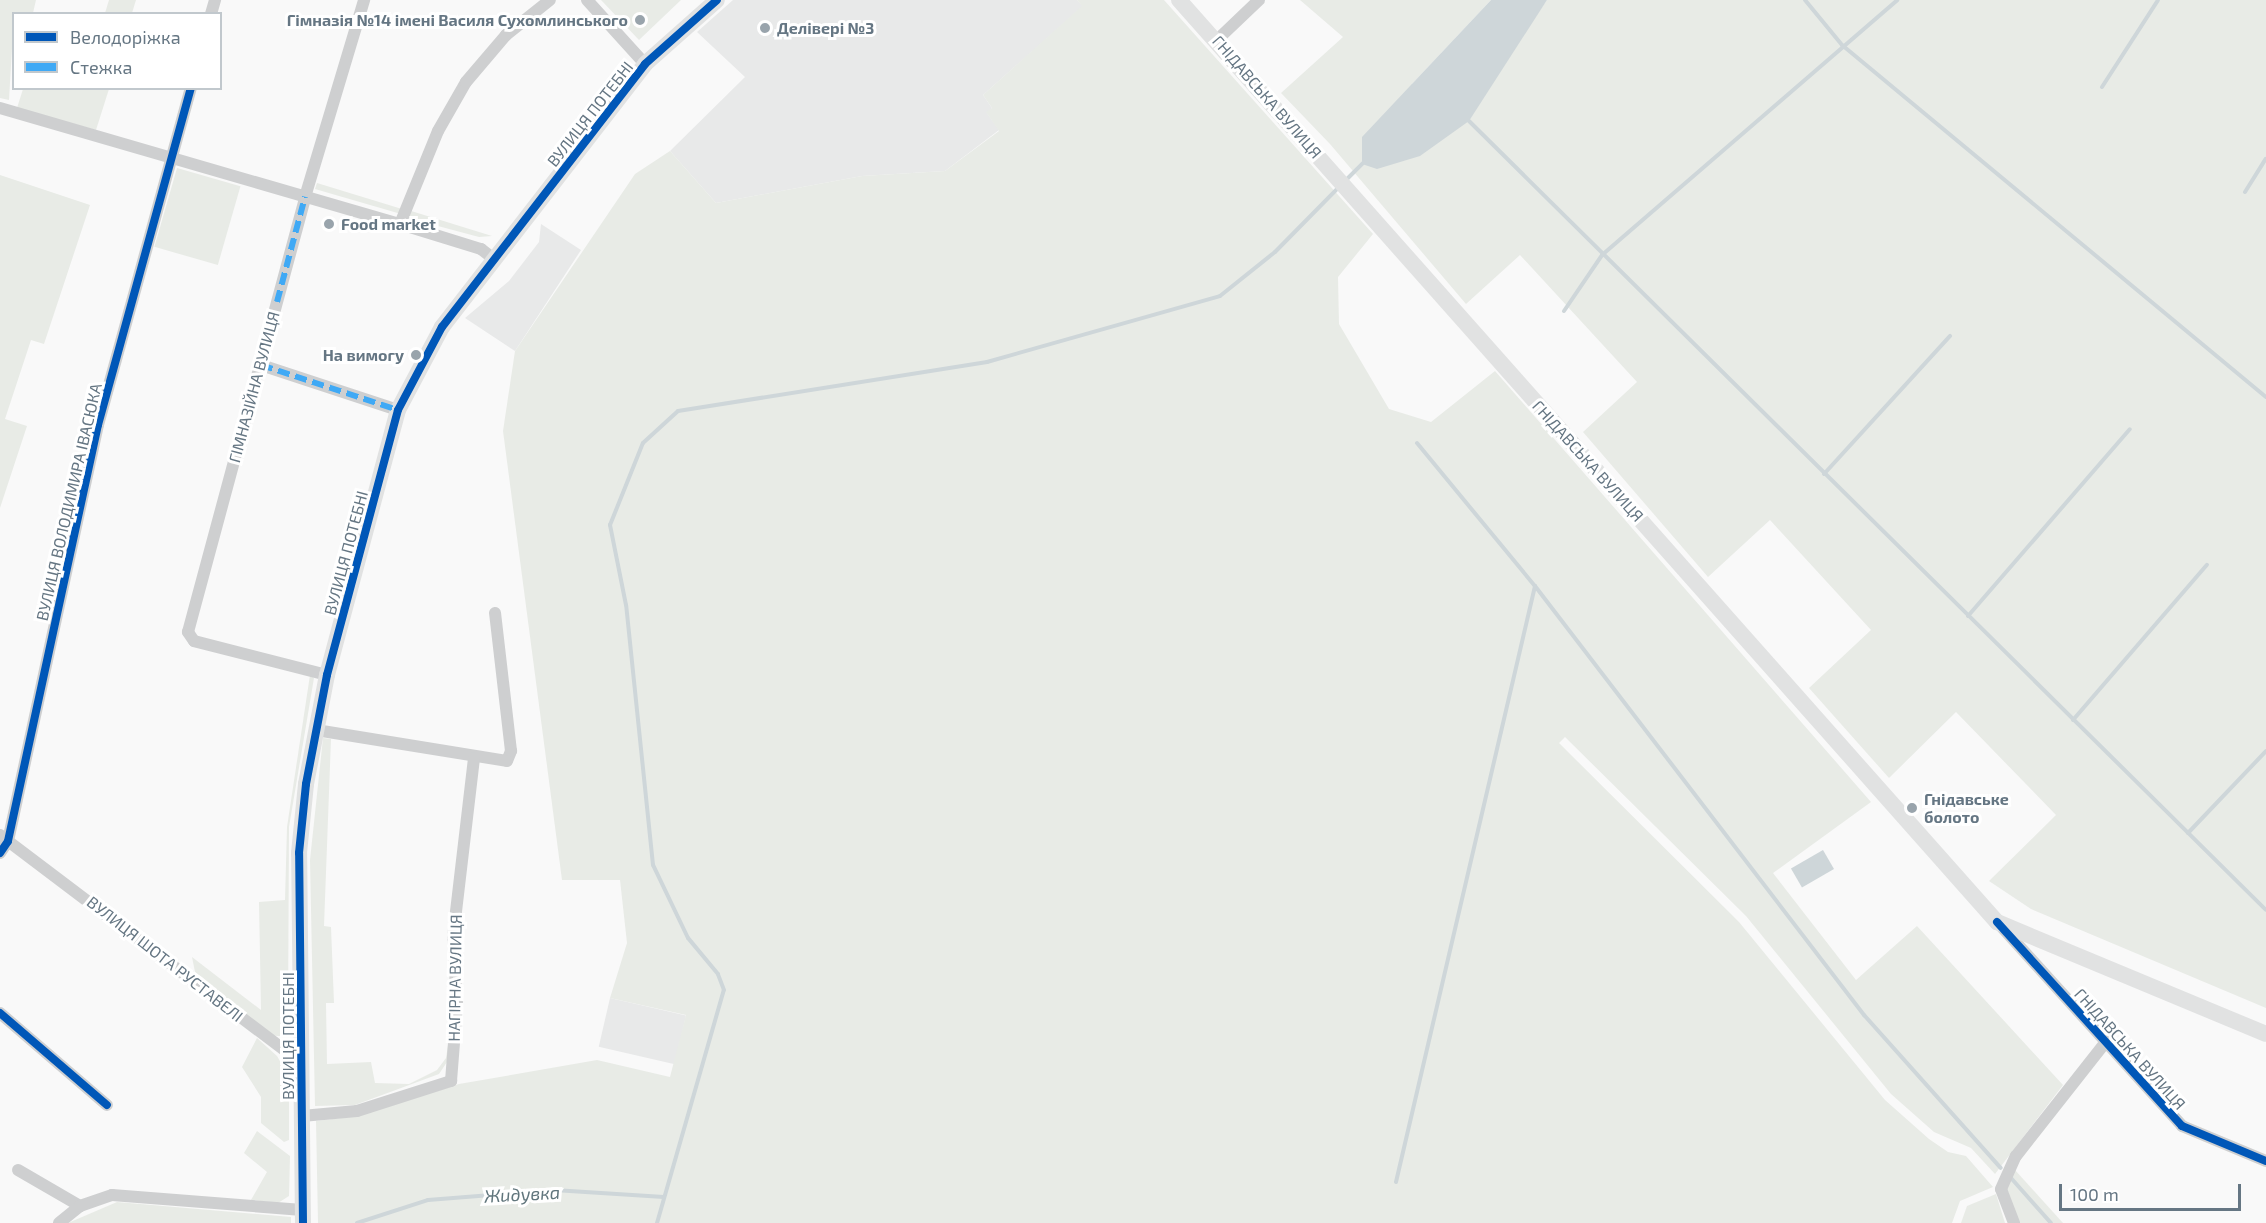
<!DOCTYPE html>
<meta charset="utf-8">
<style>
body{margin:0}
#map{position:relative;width:2266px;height:1223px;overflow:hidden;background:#f9f9f9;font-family:"Exo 2",sans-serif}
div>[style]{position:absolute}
.built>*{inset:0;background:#e8e9e9;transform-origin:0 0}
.green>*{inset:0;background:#e8ebe6;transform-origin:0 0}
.water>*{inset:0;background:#ced6d9;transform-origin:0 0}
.stream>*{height:4px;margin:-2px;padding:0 2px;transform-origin:2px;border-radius:2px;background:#ced6d9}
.street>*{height:12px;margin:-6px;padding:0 6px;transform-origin:6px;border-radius:6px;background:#cecfd0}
.secondary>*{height:16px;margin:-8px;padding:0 8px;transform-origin:8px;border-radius:8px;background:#e1e2e2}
.quiet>*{height:6px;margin-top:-3px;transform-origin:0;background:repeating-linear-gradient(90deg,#3fa9f5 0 12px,transparent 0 18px)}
.cycleway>*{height:8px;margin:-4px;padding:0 4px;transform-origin:4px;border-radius:4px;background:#0057b8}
.dots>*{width:16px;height:16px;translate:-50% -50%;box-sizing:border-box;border:3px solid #fff;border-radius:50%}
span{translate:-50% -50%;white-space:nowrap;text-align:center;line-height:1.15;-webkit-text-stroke:6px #fff;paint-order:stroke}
.poi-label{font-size:16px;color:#657683;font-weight:700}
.right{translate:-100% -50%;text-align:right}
.left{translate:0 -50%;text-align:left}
.street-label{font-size:16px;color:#657683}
.water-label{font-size:18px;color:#60757c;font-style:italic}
.legend{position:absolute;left:12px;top:12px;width:210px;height:78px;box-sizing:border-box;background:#fff;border:2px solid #c1c8cd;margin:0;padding:8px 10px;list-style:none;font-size:18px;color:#657683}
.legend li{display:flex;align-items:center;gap:12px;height:30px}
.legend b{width:30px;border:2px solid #c1c8cd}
.scale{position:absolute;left:2059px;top:1184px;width:182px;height:27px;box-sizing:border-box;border:3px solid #657683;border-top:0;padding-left:8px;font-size:18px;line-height:21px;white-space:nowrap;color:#657683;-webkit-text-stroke:4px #fff;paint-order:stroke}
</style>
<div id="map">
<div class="built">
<i style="clip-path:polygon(733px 0,1077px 0,1083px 6px,983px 95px,992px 108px,987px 113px,999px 130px,945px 171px,862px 176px,716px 203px,670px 151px,745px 77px,697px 32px)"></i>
<i style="clip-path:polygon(541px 224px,581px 250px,515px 351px,465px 318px,509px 281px,539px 242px)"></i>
<i style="left:610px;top:998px;width:78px;height:50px;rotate:13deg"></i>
</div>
<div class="green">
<i style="clip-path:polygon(0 0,36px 0,33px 13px,14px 14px,9px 100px,0 98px)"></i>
<i style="clip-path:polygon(109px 0,136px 0,132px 13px,105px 13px)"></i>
<i style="clip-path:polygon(601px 0,681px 0,639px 40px)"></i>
<i style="clip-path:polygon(1077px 0,1164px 0,1373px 234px,1338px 277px,1339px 324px,1389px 409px,1431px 422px,1495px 371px,1871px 802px,1773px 873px,1856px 980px,1917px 926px,2063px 1085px,1995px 1174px,1971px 1148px,1934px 1132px,1891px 1094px,1746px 916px,1565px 737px,1559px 743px,1739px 922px,1885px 1100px,1929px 1139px,1948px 1152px,1966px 1156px,1993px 1187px,1960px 1201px,1952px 1223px,318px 1223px,316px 1121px,358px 1116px,459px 1084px,597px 1060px,670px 1077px,686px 1015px,610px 998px,627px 943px,620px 880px,562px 880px,503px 431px,515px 351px,635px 174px,670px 151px,716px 203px,862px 176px,945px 171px,999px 131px,986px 112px,992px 108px,983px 95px,1082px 6px)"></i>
<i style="clip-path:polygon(1300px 0,1491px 0,1412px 84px,1494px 75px,1547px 0,2266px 0,2266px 1008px,2031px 909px,1989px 881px,2056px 815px,1956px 712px,1889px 778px,1809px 688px,1871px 630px,1770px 520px,1708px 577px,1583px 432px,1637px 382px,1520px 255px,1466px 304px,1330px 144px,1281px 93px,1343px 37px)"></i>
<i style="clip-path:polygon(23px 89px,109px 89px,96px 130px,17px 108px)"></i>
<i style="left:177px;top:168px;width:66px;height:82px;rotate:16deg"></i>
<i style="clip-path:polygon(0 175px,90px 205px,44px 344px,31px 340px,5px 419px,27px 426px,0 508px)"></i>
<i style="clip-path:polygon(317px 183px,402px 209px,401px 214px,315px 189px)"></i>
<i style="clip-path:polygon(408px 210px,492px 236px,479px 237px,408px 218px)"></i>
<i style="clip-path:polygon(310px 675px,314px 678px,289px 827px,288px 1027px,285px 1036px,278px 1036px,269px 1035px,195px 972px,192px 957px,261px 1010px,259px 902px,285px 900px,287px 827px)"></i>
<i style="clip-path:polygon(323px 738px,331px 739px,324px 926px,331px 927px,334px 1003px,326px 1003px,327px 1064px,371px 1062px,375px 1083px,409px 1084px,437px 1070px,446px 1058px,450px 1033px,449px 1059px,439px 1074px,355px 1105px,315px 1106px,310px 860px)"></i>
<i style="clip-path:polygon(257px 1038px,277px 1056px,289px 1077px,289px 1140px,284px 1142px,261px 1123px,261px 1097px,242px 1067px)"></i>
<i style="clip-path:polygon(257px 1131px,290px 1156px,289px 1196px,278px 1203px,251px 1200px,267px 1172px,244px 1153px)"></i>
<i style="clip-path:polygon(2015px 1170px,2063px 1223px,2019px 1223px,2007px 1189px)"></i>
<i style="clip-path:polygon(1996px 1194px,2005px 1223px,1961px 1223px,1967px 1206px)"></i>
<i style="clip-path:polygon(117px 1202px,291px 1217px,291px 1223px,68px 1223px)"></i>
</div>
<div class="water">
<i style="clip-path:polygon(1491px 0,1547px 0,1469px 121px,1420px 156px,1377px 169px,1362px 164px,1362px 137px)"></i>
<i style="left:1823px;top:850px;width:22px;height:37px;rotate:60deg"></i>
</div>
<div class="stream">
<i style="left:1805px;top:0;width:58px;rotate:50.6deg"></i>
<i style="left:1842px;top:45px;width:551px;rotate:39.7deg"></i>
<i style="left:2102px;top:87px;width:103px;rotate:-57.2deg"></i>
<i style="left:1469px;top:121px;width:1121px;rotate:44.71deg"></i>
<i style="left:1346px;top:180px;width:25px;rotate:-45deg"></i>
<i style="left:2245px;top:192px;width:39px;rotate:-58deg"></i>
<i style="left:1564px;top:311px;width:68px;rotate:-55.8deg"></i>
<i style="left:1602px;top:255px;width:390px;rotate:-40.8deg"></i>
<i style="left:1417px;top:443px;width:185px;rotate:50.5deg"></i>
<i style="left:1535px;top:586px;width:541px;rotate:52.52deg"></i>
<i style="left:1864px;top:1015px;width:205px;rotate:48.2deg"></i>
<i style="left:1824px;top:474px;width:187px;rotate:-47.6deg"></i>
<i style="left:1968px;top:616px;width:247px;rotate:-49.1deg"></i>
<i style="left:2073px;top:720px;width:205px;rotate:-49.2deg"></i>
<i style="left:2188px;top:833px;width:113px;rotate:-46.4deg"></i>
<i style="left:2011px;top:1178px;width:60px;rotate:48.4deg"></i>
<i style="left:1396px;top:1182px;width:612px;rotate:-76.87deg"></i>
<i style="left:357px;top:1223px;width:75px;rotate:-17.9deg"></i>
<i style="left:428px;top:1200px;width:126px;rotate:-4.5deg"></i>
<i style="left:554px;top:1190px;width:110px;rotate:3.6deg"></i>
<i style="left:657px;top:1223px;width:242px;rotate:-74deg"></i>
<i style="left:724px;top:990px;width:17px;rotate:-111deg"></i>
<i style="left:718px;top:974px;width:47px;rotate:-129.8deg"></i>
<i style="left:688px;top:938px;width:81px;rotate:-115.6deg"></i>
<i style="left:653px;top:865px;width:261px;rotate:-95.9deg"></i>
<i style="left:626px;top:605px;width:82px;rotate:-101.3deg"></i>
<i style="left:610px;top:525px;width:88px;rotate:-68.1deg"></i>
<i style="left:643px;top:443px;width:47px;rotate:-42.4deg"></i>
<i style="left:678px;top:411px;width:313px;rotate:-9deg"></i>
<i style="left:987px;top:362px;width:242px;rotate:-15.8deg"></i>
<i style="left:1220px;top:296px;width:70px;rotate:-38.7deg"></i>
<i style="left:1275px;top:252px;width:91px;rotate:-45.4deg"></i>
</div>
<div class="street">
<i style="left:587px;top:0;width:86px;rotate:47.8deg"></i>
<i style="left:211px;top:14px;width:15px;rotate:-74deg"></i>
<i style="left:1217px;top:40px;width:58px;rotate:-43.6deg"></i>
<i style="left:0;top:108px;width:416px;rotate:16.2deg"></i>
<i style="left:400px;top:224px;width:85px;rotate:17.2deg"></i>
<i style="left:481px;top:249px;width:18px;rotate:38deg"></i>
<i style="left:400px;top:224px;width:100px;rotate:-67.8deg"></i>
<i style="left:438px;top:131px;width:56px;rotate:-60.3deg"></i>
<i style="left:466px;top:82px;width:62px;rotate:-49.6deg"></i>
<i style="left:506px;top:35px;width:56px;rotate:-38.5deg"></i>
<i style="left:261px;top:365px;width:144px;rotate:18.2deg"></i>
<i style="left:327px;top:675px;width:137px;rotate:-165.7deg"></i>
<i style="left:194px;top:641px;width:11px;rotate:-124deg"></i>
<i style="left:188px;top:632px;width:450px;rotate:-74.9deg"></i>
<i style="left:305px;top:197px;width:206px;rotate:-73.3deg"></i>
<i style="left:316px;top:730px;width:193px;rotate:9.2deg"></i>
<i style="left:507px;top:761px;width:11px;rotate:-68deg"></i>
<i style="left:511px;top:751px;width:139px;rotate:-96.6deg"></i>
<i style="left:0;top:835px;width:378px;rotate:37.1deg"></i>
<i style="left:0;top:853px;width:14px;rotate:-56deg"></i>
<i style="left:8px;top:841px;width:426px;rotate:-77.8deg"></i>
<i style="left:98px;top:425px;width:350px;rotate:-74.6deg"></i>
<i style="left:2000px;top:925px;width:271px;rotate:47.8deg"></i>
<i style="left:2182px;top:1126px;width:91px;rotate:22.6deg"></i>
<i style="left:0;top:1013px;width:141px;rotate:40.7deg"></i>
<i style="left:302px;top:1116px;width:55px;rotate:-5.2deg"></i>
<i style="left:357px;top:1111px;width:99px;rotate:-17.7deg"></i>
<i style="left:451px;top:1081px;width:77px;rotate:-85.5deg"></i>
<i style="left:457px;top:1004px;width:67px;rotate:-93.4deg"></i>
<i style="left:453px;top:937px;width:180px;rotate:-83.3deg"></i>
<i style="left:18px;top:1170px;width:72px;rotate:30.1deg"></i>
<i style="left:59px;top:1223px;width:27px;rotate:-39deg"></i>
<i style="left:80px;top:1206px;width:34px;rotate:-19deg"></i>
<i style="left:112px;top:1195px;width:191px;rotate:4.5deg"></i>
<i style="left:2014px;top:1223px;width:36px;rotate:-111deg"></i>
<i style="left:2001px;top:1189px;width:36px;rotate:-66deg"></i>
<i style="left:2016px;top:1156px;width:144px;rotate:-51.8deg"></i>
</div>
<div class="secondary">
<i style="left:1179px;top:0;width:1233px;rotate:48.42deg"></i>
<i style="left:1997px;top:922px;width:291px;rotate:22.6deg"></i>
<i style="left:303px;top:1223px;width:370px;rotate:-90.6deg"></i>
<i style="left:299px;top:853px;width:69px;rotate:-84.2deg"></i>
<i style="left:306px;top:784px;width:111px;rotate:-79.1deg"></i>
<i style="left:327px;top:675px;width:274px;rotate:-75deg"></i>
<i style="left:398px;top:410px;width:94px;rotate:-62.1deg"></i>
<i style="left:442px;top:327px;width:332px;rotate:-52.3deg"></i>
<i style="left:645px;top:64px;width:96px;rotate:-41.6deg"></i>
</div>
<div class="quiet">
<i style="left:277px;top:302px;width:109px;rotate:-75.1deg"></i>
<i style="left:261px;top:365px;width:144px;rotate:18.2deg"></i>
</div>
<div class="cycleway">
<i style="left:0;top:853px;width:14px;rotate:-56deg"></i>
<i style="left:8px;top:841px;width:426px;rotate:-77.8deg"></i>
<i style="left:98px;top:425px;width:350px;rotate:-74.6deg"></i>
<i style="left:1997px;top:922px;width:275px;rotate:47.8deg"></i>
<i style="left:2182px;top:1126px;width:91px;rotate:22.6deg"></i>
<i style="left:0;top:1013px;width:141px;rotate:40.7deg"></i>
<i style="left:303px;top:1223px;width:370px;rotate:-90.6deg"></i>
<i style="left:299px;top:853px;width:69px;rotate:-84.2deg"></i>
<i style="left:306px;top:784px;width:111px;rotate:-79.1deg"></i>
<i style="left:327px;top:675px;width:274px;rotate:-75deg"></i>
<i style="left:398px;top:410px;width:94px;rotate:-62.1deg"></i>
<i style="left:442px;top:327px;width:332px;rotate:-52.3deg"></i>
<i style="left:645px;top:64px;width:96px;rotate:-41.6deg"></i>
</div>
<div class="dots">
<i style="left:640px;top:20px;background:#99a4ac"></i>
<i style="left:765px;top:28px;background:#99a4ac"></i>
<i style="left:329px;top:224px;background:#99a4ac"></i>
<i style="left:416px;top:355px;background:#99a4ac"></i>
<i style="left:1912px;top:808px;background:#99a4ac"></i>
</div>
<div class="poi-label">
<span class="right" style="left:628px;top:20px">Гімназія №14 імені Василя Сухомлинського</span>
<span class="left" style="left:777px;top:28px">Делівері №3</span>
<span class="left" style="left:341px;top:224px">Food market</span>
<span class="right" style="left:404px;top:355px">На вимогу</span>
<span class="left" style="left:1924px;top:808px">Гнідавське<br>болото</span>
</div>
<div class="street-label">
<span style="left:1267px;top:97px;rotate:49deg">ГНІДАВСЬКА ВУЛИЦЯ</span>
<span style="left:590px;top:114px;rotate:-52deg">ВУЛИЦЯ ПОТЕБНІ</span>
<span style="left:254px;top:387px;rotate:-75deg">ГІМНАЗІЙНА ВУЛИЦЯ</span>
<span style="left:1588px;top:461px;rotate:48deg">ГНІДАВСЬКА ВУЛИЦЯ</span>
<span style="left:69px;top:502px;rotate:-77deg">ВУЛИЦЯ ВОЛОДИМИРА ІВАСЮКА</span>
<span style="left:346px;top:553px;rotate:-75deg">ВУЛИЦЯ ПОТЕБНІ</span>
<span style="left:165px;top:959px;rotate:38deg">ВУЛИЦЯ ШОТА РУСТАВЕЛІ</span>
<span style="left:455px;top:978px;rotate:-89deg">НАГІРНА ВУЛИЦЯ</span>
<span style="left:288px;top:1036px;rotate:-90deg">ВУЛИЦЯ ПОТЕБНІ</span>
<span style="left:2130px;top:1049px;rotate:48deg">ГНІДАВСЬКА ВУЛИЦЯ</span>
</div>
<div class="water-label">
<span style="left:522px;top:1194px;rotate:-3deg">Жидувка</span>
</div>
<ul class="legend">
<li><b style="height:8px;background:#0057b8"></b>Велодоріжка</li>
<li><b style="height:8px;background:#3fa9f5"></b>Стежка</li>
</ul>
<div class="scale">100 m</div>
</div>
